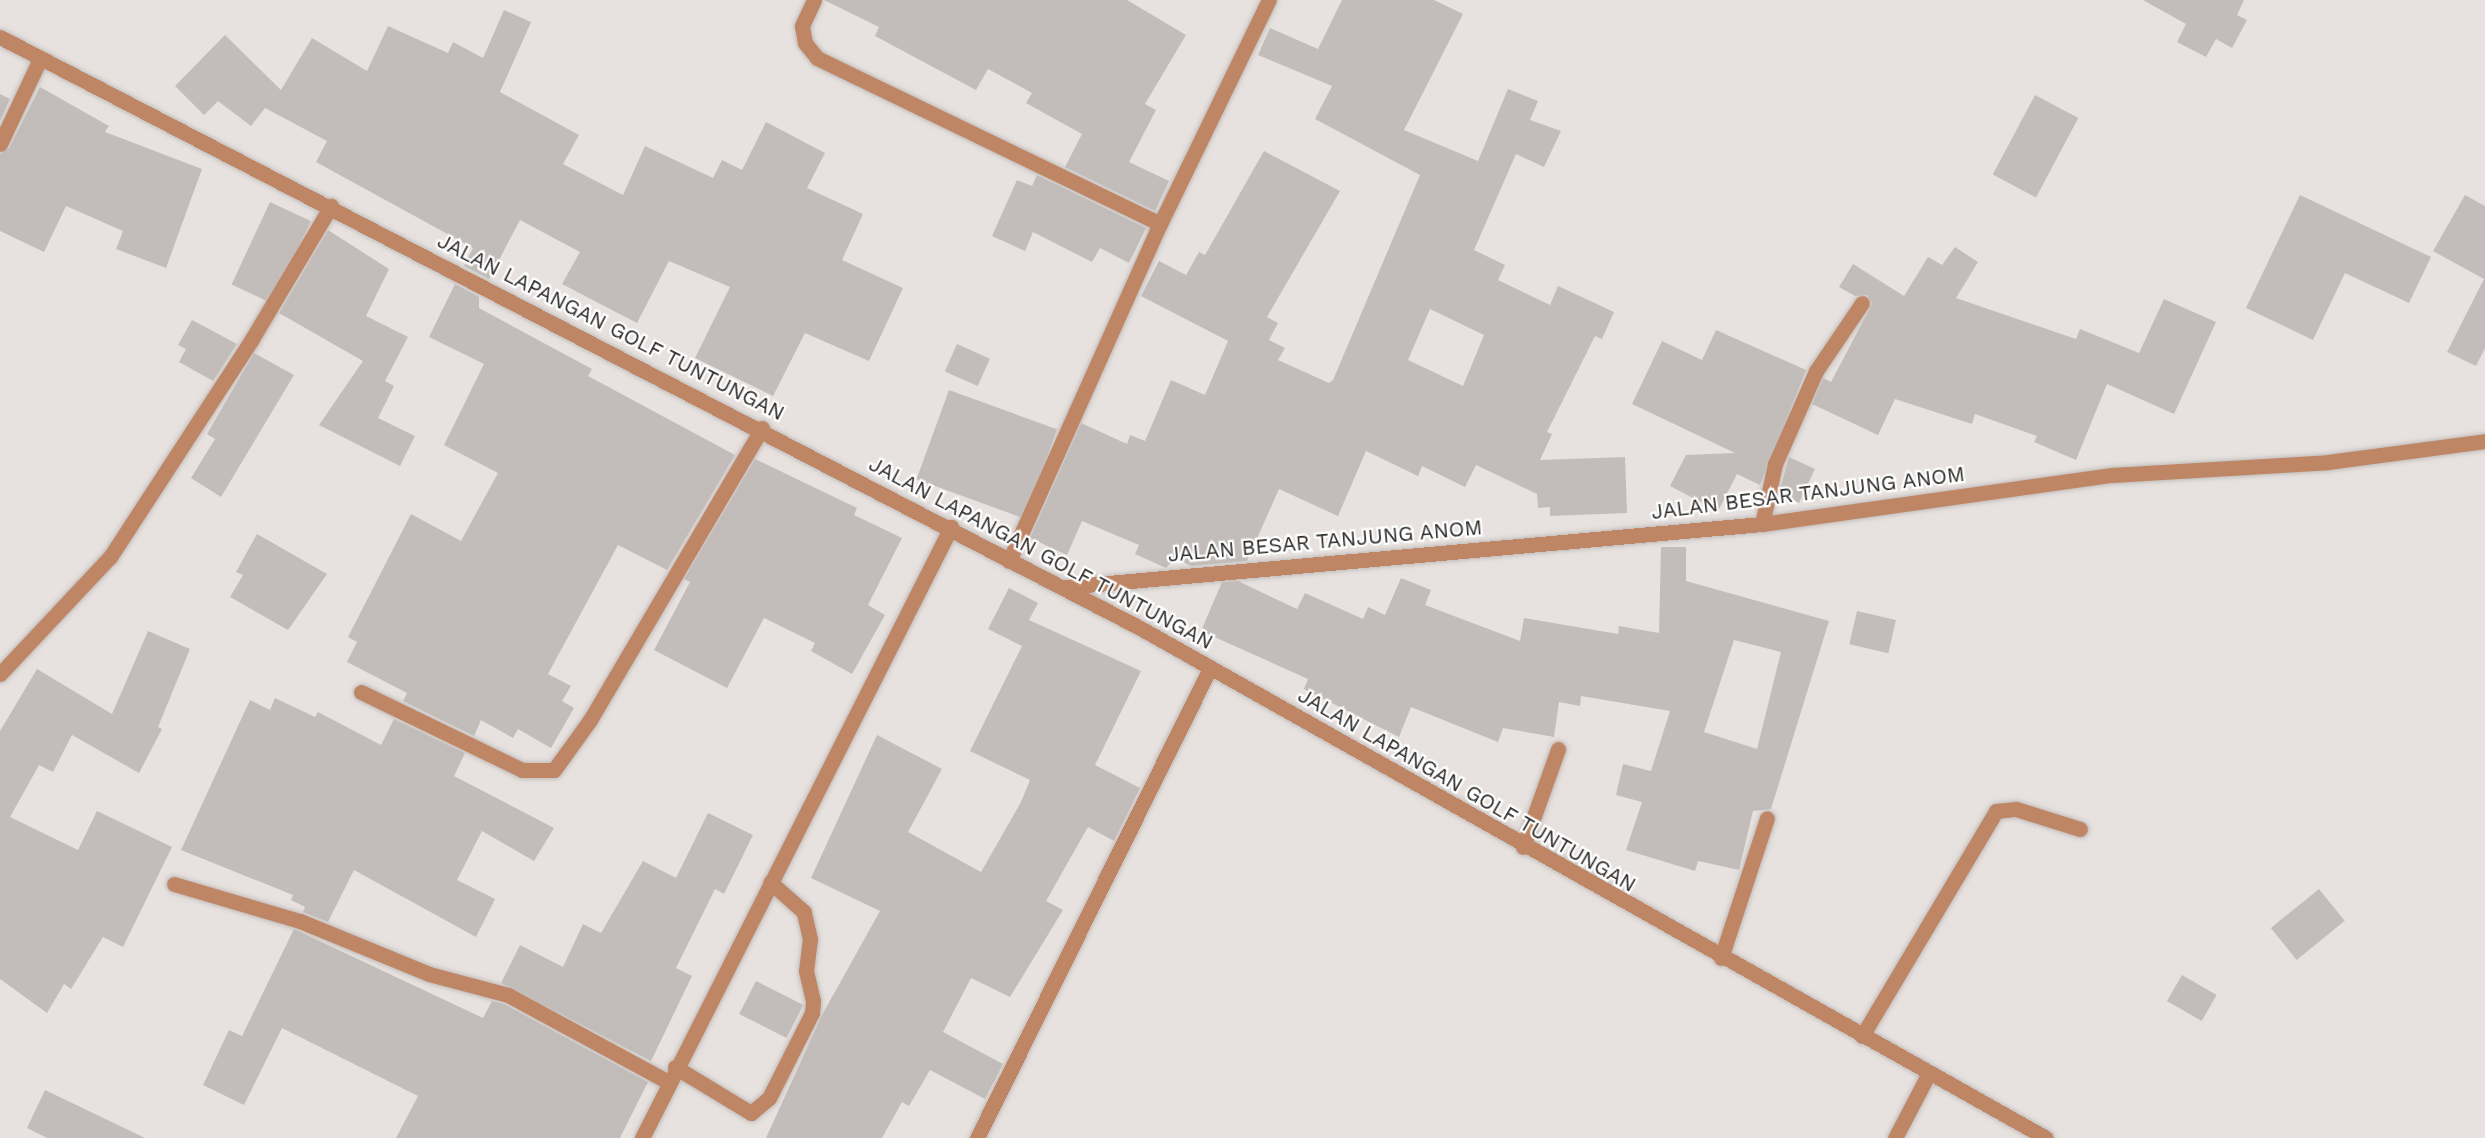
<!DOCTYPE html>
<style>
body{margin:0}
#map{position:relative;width:2485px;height:1138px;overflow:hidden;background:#e7e2df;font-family:"Work Sans",sans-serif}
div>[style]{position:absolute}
.building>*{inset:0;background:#c2bdba;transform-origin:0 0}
.roads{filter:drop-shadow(0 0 2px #c2bdbb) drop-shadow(0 0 2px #c2bdbb)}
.service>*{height:15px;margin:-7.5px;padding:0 7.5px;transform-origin:7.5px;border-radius:7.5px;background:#bf8666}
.minor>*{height:15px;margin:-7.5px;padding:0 7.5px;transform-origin:7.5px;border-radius:7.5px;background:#bf8666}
.tertiary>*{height:15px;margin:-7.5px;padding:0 7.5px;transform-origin:7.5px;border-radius:7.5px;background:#bf8666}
span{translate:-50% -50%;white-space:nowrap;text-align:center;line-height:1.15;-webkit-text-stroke:4.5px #fff;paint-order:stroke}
.street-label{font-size:21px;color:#2c2a29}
</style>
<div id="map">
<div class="building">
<i style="clip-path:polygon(824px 0,1127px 0,1186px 35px,1145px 104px,1156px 110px,1129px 162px,1169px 181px,1155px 211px,1065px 167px,1082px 134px,1026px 103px,1032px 93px,988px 69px,976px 90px,875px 36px,879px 27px)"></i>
<i style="clip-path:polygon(evenodd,1342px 0,1434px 0,1463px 14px,1404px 130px,1478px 161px,1508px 89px,1538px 101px,1530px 120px,1561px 131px,1544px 167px,1516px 154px,1474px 250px,1505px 265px,1498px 280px,1550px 305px,1558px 286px,1614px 312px,1602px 339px,1595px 336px,1547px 432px,1552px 434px,1540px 460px,1625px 457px,1627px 513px,1550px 516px,1550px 507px,1538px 508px,1537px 494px,1476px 465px,1465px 487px,1422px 466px,1418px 476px,1366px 451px,1338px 516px,1279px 489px,1247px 561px,1191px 566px,1175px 558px,1166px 568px,1135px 554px,1139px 545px,1082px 521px,1067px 555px,1030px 538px,1081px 423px,1127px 444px,1130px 435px,1145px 441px,1171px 380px,1205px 395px,1228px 341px,1141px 296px,1159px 261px,1186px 275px,1199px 252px,1205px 255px,1264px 151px,1340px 191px,1267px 317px,1278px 323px,1269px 340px,1285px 348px,1278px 360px,1329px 383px,1333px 380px,1420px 175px,1315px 119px,1332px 86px,1258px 55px,1270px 28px,1318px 49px,1342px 0,1430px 309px,1484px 335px,1463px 386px,1408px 360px,1430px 309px)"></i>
<i style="clip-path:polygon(2143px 0,2244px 0,2237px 15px,2247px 20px,2232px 48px,2216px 39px,2206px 57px,2177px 42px,2186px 24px)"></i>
<i style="clip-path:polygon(504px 10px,531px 22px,500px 92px,579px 135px,563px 164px,623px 195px,645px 146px,713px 178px,722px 160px,742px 170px,766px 122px,825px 153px,807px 188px,863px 214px,842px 260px,903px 288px,869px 361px,805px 333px,773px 396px,695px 358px,730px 287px,669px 261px,637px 323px,562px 284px,580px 252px,520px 220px,489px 279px,464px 266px,473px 248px,316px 162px,327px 141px,265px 108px,251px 126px,218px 101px,204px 115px,175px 86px,225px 35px,281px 90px,312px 38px,367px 71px,388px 26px,448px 53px,453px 42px,483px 58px)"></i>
<i style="clip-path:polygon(40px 87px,109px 126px,105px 132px,202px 169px,166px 268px,116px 249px,123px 231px,66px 206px,44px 252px,0 231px,0 154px,9px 148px)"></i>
<i style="clip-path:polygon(0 94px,10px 99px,0 121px)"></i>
<i style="left:2035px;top:95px;width:49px;height:90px;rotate:28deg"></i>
<i style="clip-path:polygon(1037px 175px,1146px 228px,1129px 263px,1100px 248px,1092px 262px,1033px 232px,1025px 251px,992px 236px,1017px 180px,1032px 186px)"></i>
<i style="clip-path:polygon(2300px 195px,2431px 257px,2409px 303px,2345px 273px,2313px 340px,2246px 308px)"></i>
<i style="clip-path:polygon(2465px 195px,2485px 206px,2485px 348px,2476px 366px,2447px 352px,2484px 279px,2433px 251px)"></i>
<i style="left:270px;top:202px;width:45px;height:91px;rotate:25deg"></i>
<i style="clip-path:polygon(328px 230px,389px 269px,366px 316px,408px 337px,385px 381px,394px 386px,378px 418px,415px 436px,400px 466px,319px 425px,363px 361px,279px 313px)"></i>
<i style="clip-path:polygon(1955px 247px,1978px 262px,1956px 298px,2076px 339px,2080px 329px,2139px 353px,2164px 299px,2216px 322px,2174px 414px,2107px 384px,2076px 460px,2034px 442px,2037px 436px,1975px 414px,1972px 424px,1895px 399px,1878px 435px,1812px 404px,1823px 378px,1831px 382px,1872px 304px,1867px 295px,1855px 296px,1839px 287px,1853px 264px,1904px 296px,1928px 257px,1942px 265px)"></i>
<i style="clip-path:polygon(455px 284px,479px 297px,479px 308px,592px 369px,588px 376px,735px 455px,667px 570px,618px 545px,548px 674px,571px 686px,562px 701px,574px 708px,551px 748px,518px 729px,513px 738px,481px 720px,474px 736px,403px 701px,407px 693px,347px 662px,357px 642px,348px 637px,411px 514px,461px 541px,498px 473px,444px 445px,484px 364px,429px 337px)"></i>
<i style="clip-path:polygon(192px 320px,237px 344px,213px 381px,179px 362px,186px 349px,178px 345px)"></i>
<i style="clip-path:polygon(1716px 330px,1806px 370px,1760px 485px,1737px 474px,1718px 511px,1670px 486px,1686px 455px,1735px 453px,1632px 404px,1662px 341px,1702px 360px)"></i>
<i style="left:957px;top:344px;width:36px;height:30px;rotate:24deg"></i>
<i style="clip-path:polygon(254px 353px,294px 375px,221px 497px,191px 478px,215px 439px,207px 434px)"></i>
<i style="left:949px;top:390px;width:115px;height:95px;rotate:20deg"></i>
<i style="clip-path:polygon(1789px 457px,1815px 469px,1799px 503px,1779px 493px)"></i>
<i style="clip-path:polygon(755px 459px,857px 508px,854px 515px,902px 538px,868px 605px,885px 615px,852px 674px,811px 651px,815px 643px,764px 618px,727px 688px,654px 650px,690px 582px,684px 579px)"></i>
<i style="clip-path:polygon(257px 534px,327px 574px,288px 630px,230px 597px,243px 575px,236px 572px)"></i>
<i style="clip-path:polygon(evenodd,1661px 547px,1686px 547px,1686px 581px,1829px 621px,1771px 809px,1753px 811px,1739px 870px,1698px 861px,1695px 871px,1626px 850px,1642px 802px,1616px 795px,1623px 764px,1651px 771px,1670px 711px,1581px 696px,1580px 706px,1559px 702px,1554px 737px,1503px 728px,1498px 742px,1411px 707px,1399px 737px,1304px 689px,1308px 679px,1201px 631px,1222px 582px,1238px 581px,1297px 609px,1305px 593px,1363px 619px,1368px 607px,1385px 615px,1401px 578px,1431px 590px,1425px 605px,1520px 641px,1524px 618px,1618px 634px,1619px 626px,1659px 633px,1661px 547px,1734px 640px,1781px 652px,1757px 749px,1704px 732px,1734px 640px)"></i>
<i style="clip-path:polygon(1009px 588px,1038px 603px,1029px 620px,1141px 671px,1095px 765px,1140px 788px,1114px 841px,1088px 827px,1046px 901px,1063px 910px,1010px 997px,971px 978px,943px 1032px,1003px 1064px,985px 1099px,930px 1070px,909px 1106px,902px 1102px,882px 1138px,766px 1138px,822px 1015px,880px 911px,811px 878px,877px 735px,942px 769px,908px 832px,981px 872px,1021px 802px,1030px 780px,970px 751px,1022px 646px,988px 629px)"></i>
<i style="left:1857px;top:611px;width:40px;height:34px;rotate:13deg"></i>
<i style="clip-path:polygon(148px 631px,190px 649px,158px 727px,162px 729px,139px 773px,72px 735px,53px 772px,39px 765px,10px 817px,78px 850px,97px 811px,172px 847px,123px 947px,103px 937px,71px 989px,64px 984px,47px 1013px,0 979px,0 731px,37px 669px,112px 714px)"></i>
<i style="clip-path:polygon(275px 698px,315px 717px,318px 712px,381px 745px,394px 719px,465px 753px,454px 776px,554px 828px,534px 861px,482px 831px,457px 880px,495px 899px,476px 937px,354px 870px,328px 922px,303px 912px,305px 907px,291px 900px,293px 895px,181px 850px,250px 700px,270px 710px)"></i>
<i style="clip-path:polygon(708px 813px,753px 835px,724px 894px,715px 889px,676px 968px,692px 976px,651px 1061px,501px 983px,520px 945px,563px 967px,583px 924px,601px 933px,643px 861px,676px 878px)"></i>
<i style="left:2319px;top:889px;width:41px;height:62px;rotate:51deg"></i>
<i style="clip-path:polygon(294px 929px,483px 1018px,492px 1001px,504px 1004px,648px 1082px,620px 1138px,396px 1138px,418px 1096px,282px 1028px,244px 1105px,203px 1085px,229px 1030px,242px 1036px)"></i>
<i style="left:2182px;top:975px;width:40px;height:30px;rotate:30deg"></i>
<i style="left:756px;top:981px;width:53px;height:37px;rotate:27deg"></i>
<i style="clip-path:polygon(45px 1090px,145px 1138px,47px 1138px,27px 1128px)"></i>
</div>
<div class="roads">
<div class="service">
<i style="left:1862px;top:1036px;width:262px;rotate:-59.2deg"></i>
<i style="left:1996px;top:811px;width:20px;rotate:-6deg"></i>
<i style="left:2016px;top:809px;width:67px;rotate:17.4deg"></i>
</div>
<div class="minor">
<i style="left:814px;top:0;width:29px;rotate:115deg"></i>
<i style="left:802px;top:26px;width:17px;rotate:80deg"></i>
<i style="left:805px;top:43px;width:19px;rotate:51deg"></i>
<i style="left:817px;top:58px;width:381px;rotate:25.8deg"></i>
<i style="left:0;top:144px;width:94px;rotate:-64.8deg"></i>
<i style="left:1762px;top:524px;width:61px;rotate:-77.8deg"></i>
<i style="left:1775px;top:464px;width:102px;rotate:-66.2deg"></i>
<i style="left:1816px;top:371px;width:82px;rotate:-55.9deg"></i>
<i style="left:1009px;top:561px;width:369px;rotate:-65.9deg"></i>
<i style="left:1160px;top:224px;width:249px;rotate:-64.1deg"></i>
<i style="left:1064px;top:587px;width:701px;rotate:-5.16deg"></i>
<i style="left:1762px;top:524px;width:353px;rotate:-8deg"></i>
<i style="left:2112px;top:475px;width:216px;rotate:-3.4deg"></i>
<i style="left:2328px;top:462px;width:158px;rotate:-7.6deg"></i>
<i style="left:0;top:674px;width:161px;rotate:-46.8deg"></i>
<i style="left:110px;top:557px;width:260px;rotate:-56.9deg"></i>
<i style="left:252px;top:339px;width:155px;rotate:-59.3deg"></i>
<i style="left:361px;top:692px;width:179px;rotate:25.8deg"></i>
<i style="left:522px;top:770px;width:32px"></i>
<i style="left:554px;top:770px;width:62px;rotate:-54.2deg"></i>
<i style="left:590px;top:720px;width:339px;rotate:-59.5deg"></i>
<i style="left:1523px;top:847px;width:104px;rotate:-70.3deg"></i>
<i style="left:174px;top:884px;width:131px;rotate:16.4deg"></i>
<i style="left:300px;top:921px;width:139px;rotate:22.3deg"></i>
<i style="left:429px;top:974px;width:82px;rotate:14.9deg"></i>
<i style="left:508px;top:995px;width:182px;rotate:28.5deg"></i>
<i style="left:1721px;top:958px;width:147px;rotate:-71.8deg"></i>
<i style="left:675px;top:1067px;width:89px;rotate:31.2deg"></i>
<i style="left:751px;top:1113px;width:23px;rotate:-40deg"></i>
<i style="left:769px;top:1098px;width:95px;rotate:-63.2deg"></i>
<i style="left:812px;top:1013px;width:12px;rotate:-85deg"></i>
<i style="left:813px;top:1001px;width:31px;rotate:-103deg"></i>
<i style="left:806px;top:971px;width:32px;rotate:-83deg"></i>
<i style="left:810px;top:939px;width:28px;rotate:-103deg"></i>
<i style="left:804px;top:912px;width:45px;rotate:-138.6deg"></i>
<i style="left:642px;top:1138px;width:685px;rotate:-63.17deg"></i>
<i style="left:977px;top:1138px;width:525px;rotate:-63.63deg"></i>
<i style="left:1895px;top:1138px;width:73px;rotate:-62.4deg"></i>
</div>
<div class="tertiary">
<i style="left:0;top:37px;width:1286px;rotate:27.4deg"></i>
<i style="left:1142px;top:629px;width:1037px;rotate:29.38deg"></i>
</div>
</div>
<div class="street-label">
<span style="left:611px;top:327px;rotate:27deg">JALAN LAPANGAN GOLF TUNTUNGAN</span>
<span style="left:1808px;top:493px;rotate:-7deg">JALAN BESAR TANJUNG ANOM</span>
<span style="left:1325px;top:541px;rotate:-5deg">JALAN BESAR TANJUNG ANOM</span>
<span style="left:1041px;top:553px;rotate:28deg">JALAN LAPANGAN GOLF TUNTUNGAN</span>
<span style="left:1467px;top:790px;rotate:30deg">JALAN LAPANGAN GOLF TUNTUNGAN</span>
</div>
</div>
